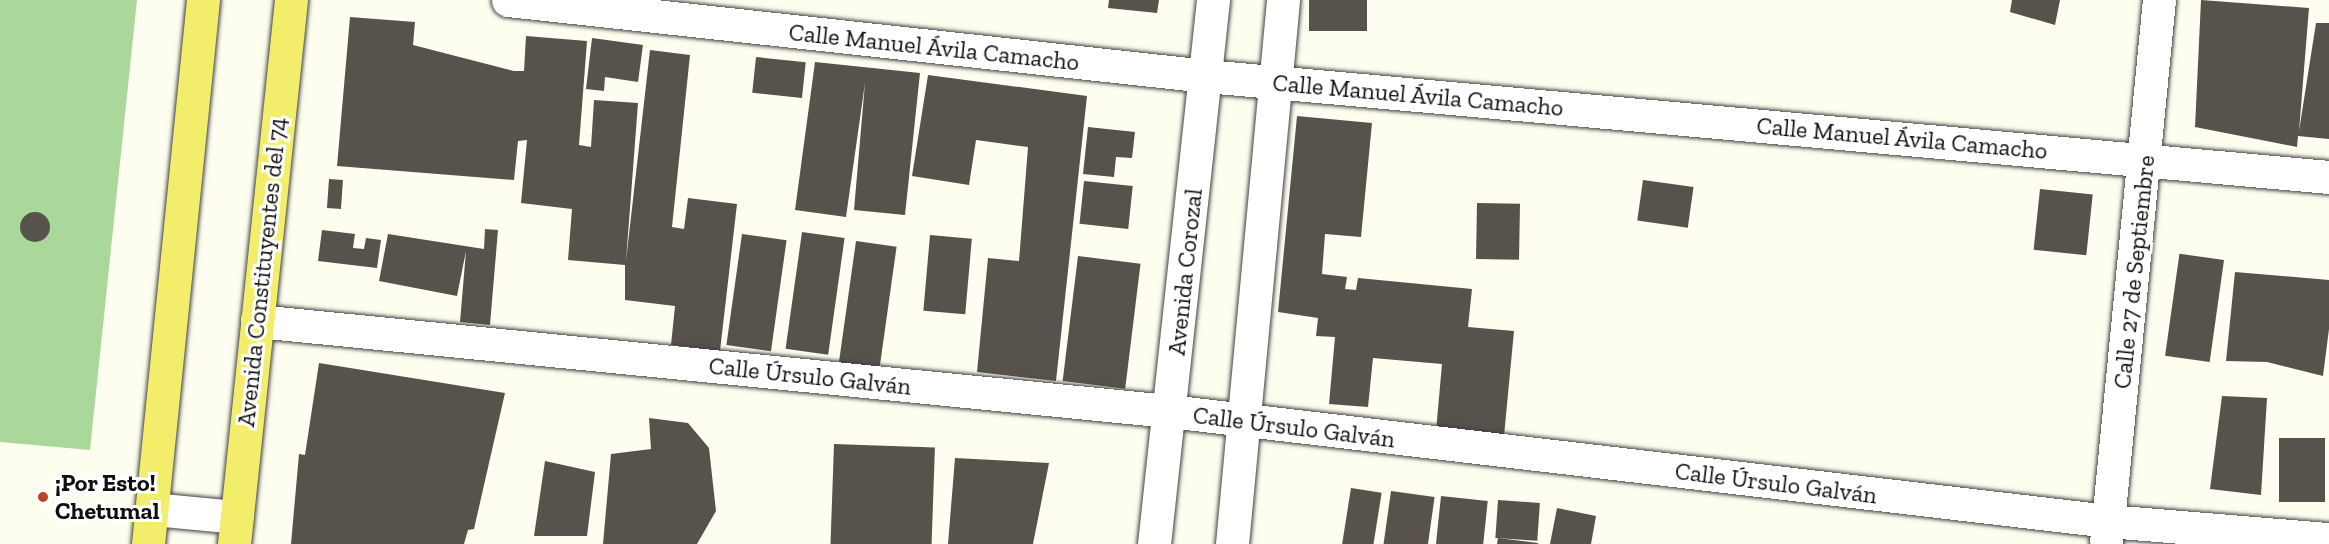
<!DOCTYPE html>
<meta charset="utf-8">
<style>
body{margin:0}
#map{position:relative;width:2329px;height:544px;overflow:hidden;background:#fefef0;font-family:"Zilla Slab",serif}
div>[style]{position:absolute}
.forest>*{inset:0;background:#aad89b}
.building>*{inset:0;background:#57524b;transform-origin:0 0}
.round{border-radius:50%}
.roads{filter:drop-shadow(0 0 2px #414141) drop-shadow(0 0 2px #414141)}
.minor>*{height:33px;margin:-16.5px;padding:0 16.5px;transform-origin:16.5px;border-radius:16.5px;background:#fff}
.major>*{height:33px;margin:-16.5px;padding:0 16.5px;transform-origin:16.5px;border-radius:16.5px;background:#f2ee6c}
.dots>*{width:16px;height:16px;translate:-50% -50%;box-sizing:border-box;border:3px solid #fff;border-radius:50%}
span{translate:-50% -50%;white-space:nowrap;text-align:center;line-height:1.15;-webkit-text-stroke:6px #fff;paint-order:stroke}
.street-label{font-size:24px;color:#0e0e0e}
.poi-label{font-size:24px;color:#0e0e0e;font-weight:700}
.left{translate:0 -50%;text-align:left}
</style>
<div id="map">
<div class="forest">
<i style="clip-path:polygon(0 0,137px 0,90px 450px,0 442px)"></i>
</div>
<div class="building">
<i style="clip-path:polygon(1109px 0,1159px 0,1157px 13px,1108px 8px)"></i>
<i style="left:1309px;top:0;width:58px;height:31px"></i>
<i style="clip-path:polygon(2012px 0,2060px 0,2055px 25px,2010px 12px)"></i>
<i style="clip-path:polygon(2201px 0,2309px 8px,2299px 131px,2316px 23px,2329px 23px,2329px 139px,2298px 136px,2297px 147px,2195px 127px)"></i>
<i style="clip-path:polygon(350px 17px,415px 22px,413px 45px,514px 71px,524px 71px,526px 36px,587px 41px,579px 145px,591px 147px,594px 100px,638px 103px,626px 261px,650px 50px,690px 55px,672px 227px,684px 229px,688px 198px,737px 204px,720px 351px,671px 345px,675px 306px,625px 300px,625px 265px,568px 260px,572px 209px,521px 203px,527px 140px,518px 141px,514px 180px,337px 166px)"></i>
<i style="clip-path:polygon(592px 38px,643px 45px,638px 82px,605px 77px,604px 91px,586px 89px)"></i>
<i style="left:756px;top:57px;width:50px;height:36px;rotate:6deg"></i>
<i style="clip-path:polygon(815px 62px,920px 73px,905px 215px,854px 210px,865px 83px,846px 217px,795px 210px)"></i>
<i style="clip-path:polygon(928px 75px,1087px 96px,1056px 381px,977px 372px,988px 258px,1019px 261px,1028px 147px,976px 140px,969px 185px,912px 176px)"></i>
<i style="clip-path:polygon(1297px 116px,1372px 123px,1361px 237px,1325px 234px,1322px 274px,1347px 277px,1345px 289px,1356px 290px,1358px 278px,1472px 289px,1468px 327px,1514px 331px,1504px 436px,1436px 431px,1442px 364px,1373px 358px,1368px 407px,1329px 404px,1335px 337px,1316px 336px,1318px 318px,1278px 312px)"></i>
<i style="clip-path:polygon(1088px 127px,1135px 132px,1132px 158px,1116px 157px,1114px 177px,1083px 174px)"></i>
<i style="left:329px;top:179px;width:14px;height:29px;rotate:4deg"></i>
<i style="left:1643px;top:180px;width:51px;height:41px;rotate:8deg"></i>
<i style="left:1084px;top:181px;width:49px;height:43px;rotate:6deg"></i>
<i style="left:2040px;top:189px;width:53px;height:61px;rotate:6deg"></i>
<i style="left:1477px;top:203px;width:43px;height:56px;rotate:1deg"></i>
<i class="round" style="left:20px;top:212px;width:30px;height:30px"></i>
<i style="clip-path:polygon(485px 229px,498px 230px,490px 325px,460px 322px,466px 251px,457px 296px,379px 281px,388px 234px,484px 249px)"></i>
<i style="clip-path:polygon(322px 230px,355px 234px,353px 248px,364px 249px,366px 238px,381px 240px,377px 268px,318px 261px)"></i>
<i style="left:802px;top:232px;width:43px;height:118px;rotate:8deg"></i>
<i style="left:742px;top:234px;width:45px;height:112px;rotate:8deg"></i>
<i style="left:930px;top:235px;width:42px;height:76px;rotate:5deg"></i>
<i style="left:856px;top:241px;width:41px;height:128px;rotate:8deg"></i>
<i style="left:1078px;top:256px;width:63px;height:126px;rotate:7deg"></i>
<i style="left:2224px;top:260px;width:103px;height:45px;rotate:98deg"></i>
<i style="clip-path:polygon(2235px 272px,2329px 280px,2329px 329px,2323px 376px,2267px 362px,2226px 361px)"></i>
<i style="clip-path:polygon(319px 363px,505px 393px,474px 529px,468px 530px,464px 544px,291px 544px,299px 454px,305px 455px)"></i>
<i style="clip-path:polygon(2222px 396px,2267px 398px,2261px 495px,2210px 489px)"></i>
<i style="clip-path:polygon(649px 418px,688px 423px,709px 448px,716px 511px,697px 544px,603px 544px,611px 454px,651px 449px)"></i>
<i style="left:2279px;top:438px;width:46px;height:64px"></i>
<i style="left:834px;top:444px;width:101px;height:100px;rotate:2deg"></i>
<i style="clip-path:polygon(955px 458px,1049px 463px,1033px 544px,948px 544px)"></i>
<i style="clip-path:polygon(545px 461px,595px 472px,587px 536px,534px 536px)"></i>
<i style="left:1351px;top:488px;width:31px;height:57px;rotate:9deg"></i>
<i style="left:1391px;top:491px;width:44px;height:54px;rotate:8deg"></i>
<i style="left:1441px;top:496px;width:47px;height:48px;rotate:6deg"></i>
<i style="left:1498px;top:500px;width:42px;height:38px;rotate:4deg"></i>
<i style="clip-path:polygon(1557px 508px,1596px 516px,1591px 544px,1550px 544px)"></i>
<i style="clip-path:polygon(1498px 538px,1538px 543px,1538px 544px,1497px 544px)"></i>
</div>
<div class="roads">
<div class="minor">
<i style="left:508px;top:0;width:702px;rotate:6.21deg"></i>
<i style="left:1206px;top:76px;width:1128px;rotate:5.14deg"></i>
<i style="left:257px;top:321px;width:916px;rotate:5.64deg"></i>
<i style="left:1169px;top:411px;width:945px;rotate:6.68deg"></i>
<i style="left:2108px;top:521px;width:222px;rotate:4.7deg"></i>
<i style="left:152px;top:509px;width:85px;rotate:5.4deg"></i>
<i style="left:2106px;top:542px;width:545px;rotate:-84.42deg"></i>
<i style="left:1154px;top:544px;width:547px;rotate:-83.81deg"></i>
<i style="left:1232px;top:544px;width:546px;rotate:-84.64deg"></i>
</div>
<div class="major">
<i style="left:148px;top:544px;width:547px;rotate:-84.23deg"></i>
<i style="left:234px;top:544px;width:547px;rotate:-84.02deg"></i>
</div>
</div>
<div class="dots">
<i style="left:43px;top:497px;background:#b9432c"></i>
</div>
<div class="street-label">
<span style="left:934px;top:47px;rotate:6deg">Calle Manuel Ávila Camacho</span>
<span style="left:1418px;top:95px;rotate:5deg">Calle Manuel Ávila Camacho</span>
<span style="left:1902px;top:138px;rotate:5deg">Calle Manuel Ávila Camacho</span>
<span style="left:262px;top:272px;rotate:-84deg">Avenida Constituyentes del 74</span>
<span style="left:1185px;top:272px;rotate:-84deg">Avenida Corozal</span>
<span style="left:2134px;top:272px;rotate:-84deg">Calle 27 de Septiembre</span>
<span style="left:810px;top:376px;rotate:6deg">Calle Úrsulo Galván</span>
<span style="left:1294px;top:427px;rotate:7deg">Calle Úrsulo Galván</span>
<span style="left:1776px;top:483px;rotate:7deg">Calle Úrsulo Galván</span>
</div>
<div class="poi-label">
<span class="left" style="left:55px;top:497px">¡Por Esto!<br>Chetumal</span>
</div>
</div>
